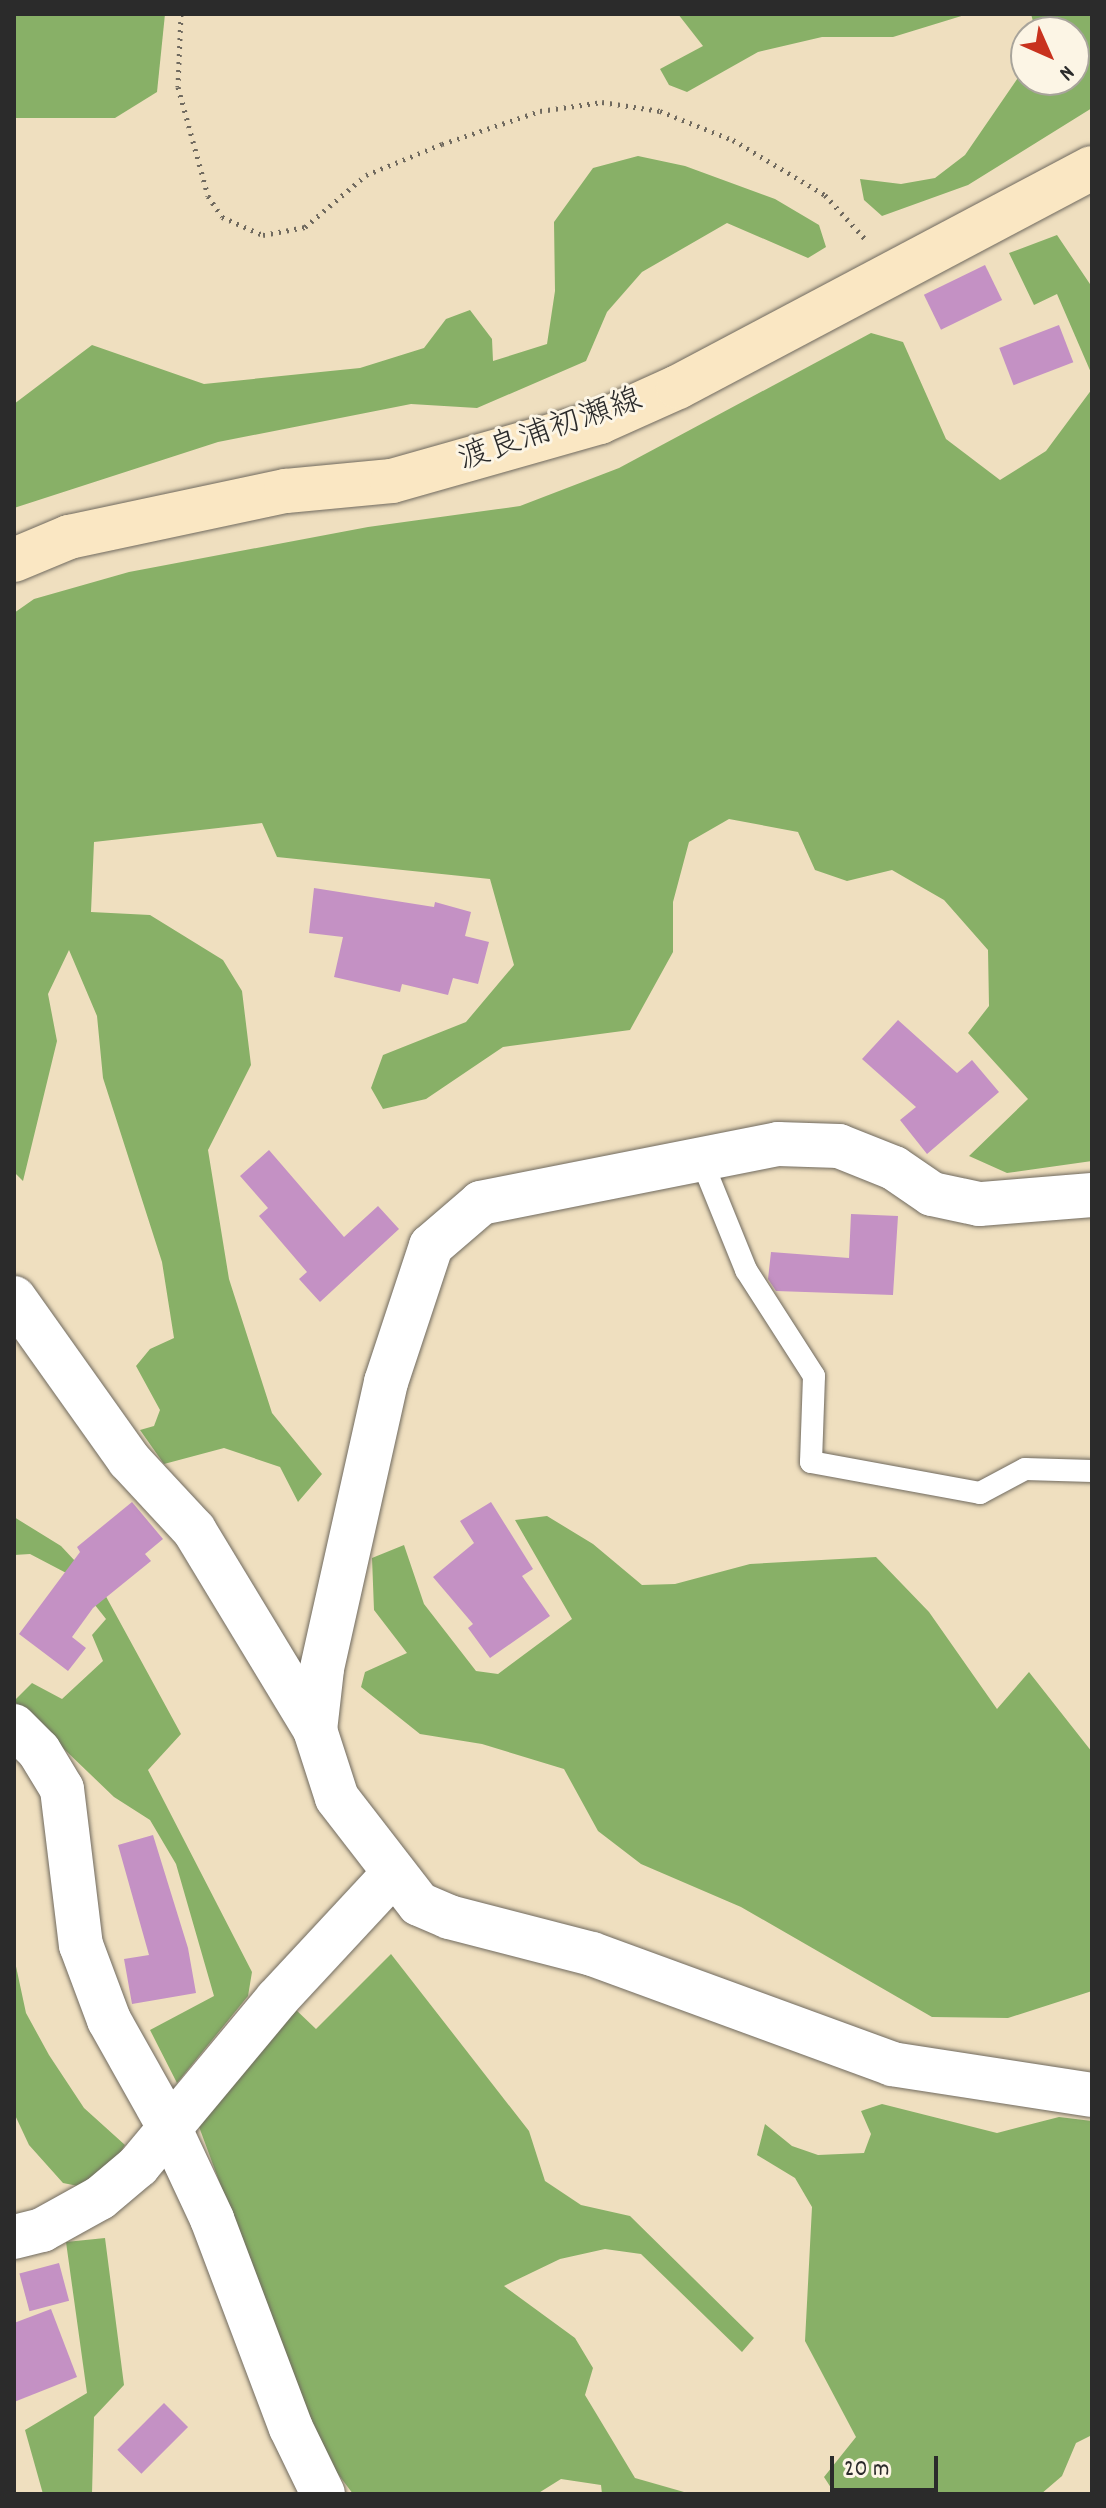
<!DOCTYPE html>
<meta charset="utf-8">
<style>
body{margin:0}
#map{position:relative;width:1106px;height:2508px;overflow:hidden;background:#efdfbf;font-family:Dekko,"Klee One",sans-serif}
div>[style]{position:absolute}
.forest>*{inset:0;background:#88b067}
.building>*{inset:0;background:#c491c4;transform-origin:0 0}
.path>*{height:5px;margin-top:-2.5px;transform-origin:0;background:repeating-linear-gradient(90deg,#706a5f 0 2px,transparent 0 8px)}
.roads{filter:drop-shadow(0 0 2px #706a5f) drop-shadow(0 0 2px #706a5f)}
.lane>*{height:22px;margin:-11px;padding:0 11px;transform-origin:11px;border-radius:11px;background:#fff}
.street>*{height:44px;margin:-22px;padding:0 22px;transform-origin:22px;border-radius:22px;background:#fff}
.secondary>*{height:44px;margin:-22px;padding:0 22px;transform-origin:22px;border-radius:22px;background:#fae7c3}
span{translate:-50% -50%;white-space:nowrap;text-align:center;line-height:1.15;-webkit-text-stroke:6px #fcf5e5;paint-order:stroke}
.street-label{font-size:32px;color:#2b2b2b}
.frame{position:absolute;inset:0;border:16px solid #2b2b2b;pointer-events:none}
.north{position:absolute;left:1010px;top:16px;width:80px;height:80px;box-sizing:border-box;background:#fcf5e5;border:2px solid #a8a49b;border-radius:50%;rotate:135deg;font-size:22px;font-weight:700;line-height:32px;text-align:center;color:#2b2b2b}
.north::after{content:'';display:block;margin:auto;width:28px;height:36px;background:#c8321e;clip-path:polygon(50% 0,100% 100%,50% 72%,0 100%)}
.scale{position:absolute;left:830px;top:2456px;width:108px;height:36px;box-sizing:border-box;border:4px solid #2b2b2b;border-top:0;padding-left:10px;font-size:24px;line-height:28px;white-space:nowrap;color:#2b2b2b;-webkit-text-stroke:6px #fcf5e5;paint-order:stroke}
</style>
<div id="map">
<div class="forest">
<i style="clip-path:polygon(14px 14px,165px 14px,157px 92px,115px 118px,14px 118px)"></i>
<i style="clip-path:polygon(678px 14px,968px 14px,893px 37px,822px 37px,758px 52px,687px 92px,669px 85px,660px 69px,703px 46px)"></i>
<i style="clip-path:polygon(1031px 14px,1092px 14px,1092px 108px,968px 185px,882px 216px,864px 200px,860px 179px,901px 184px,935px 178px,965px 155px,1026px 66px,1026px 80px,1074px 80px,1074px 32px,1036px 32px)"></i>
<i style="clip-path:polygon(638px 156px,685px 166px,775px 199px,819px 225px,826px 247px,808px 258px,727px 223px,642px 272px,607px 312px,586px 361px,477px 408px,411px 404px,218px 442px,14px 508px,14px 404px,92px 345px,204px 384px,360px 368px,424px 348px,446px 319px,470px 310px,492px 339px,493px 361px,547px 344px,555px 291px,554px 222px,593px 168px)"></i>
<i style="clip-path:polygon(1057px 235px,1092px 287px,1092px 375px,1057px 294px,1034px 305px,1009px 253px)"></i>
<i style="clip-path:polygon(871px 333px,903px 342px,946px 439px,1000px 480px,1046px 451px,1092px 389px,1092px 1161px,1007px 1173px,969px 1156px,1028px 1099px,968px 1033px,989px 1006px,988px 950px,944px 900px,892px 870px,847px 881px,815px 870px,798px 832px,729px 819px,689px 842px,673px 902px,673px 952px,630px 1030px,503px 1047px,426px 1099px,383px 1109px,371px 1088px,383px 1055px,466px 1022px,514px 965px,490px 879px,277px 857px,262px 823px,94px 842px,91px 912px,150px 915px,223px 960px,242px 991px,251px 1065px,208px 1150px,229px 1279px,272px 1413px,322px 1474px,298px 1502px,280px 1467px,224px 1448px,164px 1464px,140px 1430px,154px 1426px,160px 1410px,136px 1366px,150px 1349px,174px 1338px,162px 1262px,103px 1078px,97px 1016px,69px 950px,48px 994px,57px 1041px,23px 1181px,14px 1172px,14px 613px,34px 599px,129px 572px,368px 527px,520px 506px,619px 468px)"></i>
<i style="clip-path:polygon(547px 1516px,593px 1544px,642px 1585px,675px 1584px,750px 1564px,876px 1557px,929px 1612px,997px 1709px,1029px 1672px,1092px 1752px,1092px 1991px,1008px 2018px,932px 2017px,741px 1907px,641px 1864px,598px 1831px,564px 1769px,482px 1744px,420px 1734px,361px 1687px,365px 1672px,407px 1653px,374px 1610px,372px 1558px,404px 1545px,424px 1604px,476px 1671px,498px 1674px,572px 1619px,515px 1520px)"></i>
<i style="clip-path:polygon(14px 1517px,61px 1546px,103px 1591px,181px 1734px,148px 1770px,252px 1972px,248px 1996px,177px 2083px,150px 2030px,214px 1996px,176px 1864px,150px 1820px,114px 1797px,14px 1701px,32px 1683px,62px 1699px,103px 1661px,92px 1635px,106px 1619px,72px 1576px,30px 1554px,14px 1555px)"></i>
<i style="clip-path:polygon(391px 1954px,529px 2131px,545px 2181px,581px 2205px,630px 2216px,754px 2338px,742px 2352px,641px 2254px,605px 2249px,560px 2259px,504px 2286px,575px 2338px,593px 2368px,585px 2395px,635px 2478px,691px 2494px,602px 2494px,601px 2485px,561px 2479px,537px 2494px,353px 2494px,317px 2446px,198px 2124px,294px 2008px,316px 2029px)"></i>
<i style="clip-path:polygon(14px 1957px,26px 2013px,49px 2055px,84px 2108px,125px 2145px,112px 2164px,83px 2187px,63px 2183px,29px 2145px,14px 2113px)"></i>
<i style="clip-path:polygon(882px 2104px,997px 2133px,1059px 2117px,1092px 2121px,1092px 2435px,1076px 2443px,1062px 2476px,1041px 2494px,835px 2494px,824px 2477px,856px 2437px,805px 2341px,812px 2207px,795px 2178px,757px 2155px,765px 2124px,792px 2146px,818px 2155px,864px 2153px,871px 2134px,861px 2111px)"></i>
<i style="clip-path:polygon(105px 2238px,124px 2385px,94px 2417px,92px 2494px,43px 2494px,25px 2430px,87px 2393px,66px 2242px)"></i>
</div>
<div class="building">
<i style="left:985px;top:265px;width:39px;height:68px;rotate:64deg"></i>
<i style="left:1059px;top:325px;width:40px;height:64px;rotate:69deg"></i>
<i style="clip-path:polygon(314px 888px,434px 907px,435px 902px,471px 912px,465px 936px,489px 942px,478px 984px,453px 978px,448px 995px,402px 984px,400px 992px,334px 977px,343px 937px,309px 933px)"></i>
<i style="clip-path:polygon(898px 1020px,957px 1073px,972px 1060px,999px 1092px,927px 1154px,900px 1120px,916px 1107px,862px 1059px)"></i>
<i style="clip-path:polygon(269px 1150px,344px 1237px,378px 1206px,399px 1229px,320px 1302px,299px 1279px,307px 1272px,259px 1216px,268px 1208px,240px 1176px)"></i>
<i style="clip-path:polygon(851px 1214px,898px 1216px,893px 1295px,776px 1291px,768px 1279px,771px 1252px,849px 1258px)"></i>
<i style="clip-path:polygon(132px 1502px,163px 1539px,145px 1554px,151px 1561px,93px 1608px,72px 1637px,86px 1648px,68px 1671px,19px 1634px,80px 1552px,77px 1547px)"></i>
<i style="clip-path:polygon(491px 1502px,533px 1569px,522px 1576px,550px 1616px,490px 1658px,468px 1628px,473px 1624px,433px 1577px,474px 1543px,460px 1521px)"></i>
<i style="clip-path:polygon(153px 1835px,188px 1948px,196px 1993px,132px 2004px,124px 1959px,149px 1955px,118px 1845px)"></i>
<i style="left:59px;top:2263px;width:39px;height:41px;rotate:75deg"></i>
<i style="clip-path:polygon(51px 2309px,77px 2377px,14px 2402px,14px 2323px)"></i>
<i style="left:164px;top:2403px;width:34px;height:66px;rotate:45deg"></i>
</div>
<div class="path">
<i style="left:181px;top:14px;width:73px;rotate:92.4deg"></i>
<i style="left:178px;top:87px;width:113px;rotate:74.6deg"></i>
<i style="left:208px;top:196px;width:25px;rotate:56deg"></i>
<i style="left:222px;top:217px;width:45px;rotate:23.7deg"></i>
<i style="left:263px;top:235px;width:43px;rotate:-10.8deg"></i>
<i style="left:305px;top:227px;width:80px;rotate:-40.4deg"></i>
<i style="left:366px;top:175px;width:82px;rotate:-22.2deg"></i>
<i style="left:442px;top:144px;width:103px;rotate:-18.6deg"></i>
<i style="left:540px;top:111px;width:63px;rotate:-8.3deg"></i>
<i style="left:602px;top:102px;width:59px;rotate:8.8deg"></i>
<i style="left:660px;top:111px;width:79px;rotate:21.7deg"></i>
<i style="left:733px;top:140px;width:107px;rotate:30.9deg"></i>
<i style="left:825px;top:195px;width:62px;rotate:47.6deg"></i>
</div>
<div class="roads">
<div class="lane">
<i style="left:701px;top:1159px;width:120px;rotate:67.9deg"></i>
<i style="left:746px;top:1270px;width:126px;rotate:57.3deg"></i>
<i style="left:814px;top:1376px;width:86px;rotate:92deg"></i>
<i style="left:811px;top:1462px;width:172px;rotate:10.4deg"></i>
<i style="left:980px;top:1493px;width:51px;rotate:-28.1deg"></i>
<i style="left:1025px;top:1469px;width:67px;rotate:1.7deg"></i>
</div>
<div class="street">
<i style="left:1092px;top:1195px;width:113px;rotate:175.4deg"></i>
<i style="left:979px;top:1204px;width:48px;rotate:-168deg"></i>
<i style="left:932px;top:1194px;width:46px;rotate:-145.6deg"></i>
<i style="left:894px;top:1168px;width:59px;rotate:-158.2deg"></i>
<i style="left:839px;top:1146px;width:61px;rotate:-178.1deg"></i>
<i style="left:778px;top:1144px;width:303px;rotate:168.8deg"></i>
<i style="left:481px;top:1203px;width:66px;rotate:139.3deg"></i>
<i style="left:431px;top:1246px;width:143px;rotate:108.3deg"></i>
<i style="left:386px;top:1382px;width:294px;rotate:102.6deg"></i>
<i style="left:322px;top:1669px;width:61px;rotate:96.5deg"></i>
<i style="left:315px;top:1730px;width:71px;rotate:72.1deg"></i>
<i style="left:337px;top:1798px;width:134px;rotate:52.3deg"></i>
<i style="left:419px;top:1904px;width:33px;rotate:23deg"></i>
<i style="left:449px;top:1917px;width:148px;rotate:14.5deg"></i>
<i style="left:592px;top:1954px;width:320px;rotate:20.1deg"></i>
<i style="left:892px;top:2064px;width:202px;rotate:8.8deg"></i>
<i style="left:14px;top:1298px;width:199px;rotate:54.6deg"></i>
<i style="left:129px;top:1460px;width:96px;rotate:47.1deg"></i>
<i style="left:194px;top:1530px;width:234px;rotate:58.8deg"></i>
<i style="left:14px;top:1726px;width:35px;rotate:45deg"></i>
<i style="left:39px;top:1751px;width:44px;rotate:58.8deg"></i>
<i style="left:62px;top:1789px;width:157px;rotate:83.1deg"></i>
<i style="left:81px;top:1945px;width:80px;rotate:69.5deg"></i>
<i style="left:109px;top:2020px;width:123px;rotate:60.7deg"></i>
<i style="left:169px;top:2127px;width:102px;rotate:64.9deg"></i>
<i style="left:212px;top:2219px;width:223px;rotate:69.3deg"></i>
<i style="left:291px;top:2428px;width:73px;rotate:64.1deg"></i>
<i style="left:14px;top:2237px;width:29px;rotate:-14deg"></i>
<i style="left:42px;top:2230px;width:66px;rotate:-28.9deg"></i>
<i style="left:100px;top:2198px;width:50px;rotate:-40.1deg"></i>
<i style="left:138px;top:2166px;width:217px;rotate:-50.2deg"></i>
<i style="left:277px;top:1999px;width:171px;rotate:-47.1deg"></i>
</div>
<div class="secondary">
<i style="left:14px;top:560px;width:60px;rotate:-22.7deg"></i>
<i style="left:69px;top:537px;width:222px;rotate:-12deg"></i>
<i style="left:286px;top:491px;width:106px;rotate:-5.4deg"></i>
<i style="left:392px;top:481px;width:216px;rotate:-15.8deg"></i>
<i style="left:600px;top:422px;width:85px;rotate:-24.2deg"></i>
<i style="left:678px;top:387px;width:468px;rotate:-27.9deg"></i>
</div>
</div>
<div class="street-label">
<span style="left:551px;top:432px;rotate:-19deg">渡良浦初瀬線</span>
</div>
<div class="frame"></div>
<div class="north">N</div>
<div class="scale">20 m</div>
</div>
